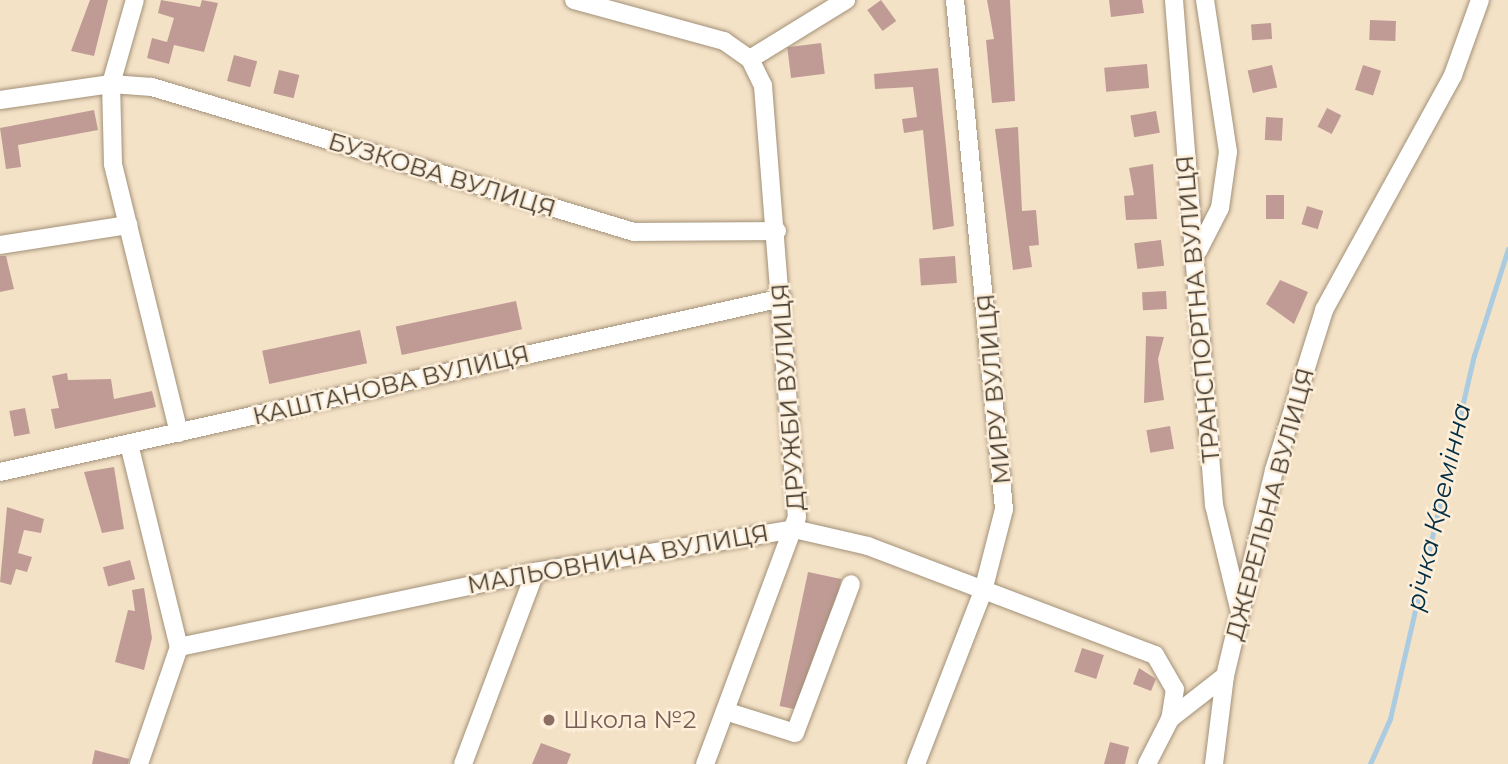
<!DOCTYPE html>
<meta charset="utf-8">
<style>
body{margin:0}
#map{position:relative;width:1508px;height:764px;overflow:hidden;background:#f4e2c7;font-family:Montserrat,sans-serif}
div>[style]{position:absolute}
.stream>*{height:4.5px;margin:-2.25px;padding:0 2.25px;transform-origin:2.25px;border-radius:2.25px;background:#aacbe0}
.building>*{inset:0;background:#c09b96;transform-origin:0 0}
.roads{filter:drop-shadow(0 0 2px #a29178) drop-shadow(0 0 2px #a29178)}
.minor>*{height:18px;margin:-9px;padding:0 9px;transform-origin:9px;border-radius:9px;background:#fff}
.dots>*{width:19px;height:19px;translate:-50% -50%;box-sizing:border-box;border:4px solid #feefda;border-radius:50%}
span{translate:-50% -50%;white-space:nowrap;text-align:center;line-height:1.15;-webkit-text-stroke:5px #feefda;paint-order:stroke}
.street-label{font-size:24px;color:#433c31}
.education-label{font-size:24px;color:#785e54}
.left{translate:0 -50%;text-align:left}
.water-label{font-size:26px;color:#012e44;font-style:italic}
</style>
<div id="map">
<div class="stream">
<i style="left:1370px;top:764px;width:49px;rotate:-66deg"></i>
<i style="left:1390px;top:719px;width:373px;rotate:-77deg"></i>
<i style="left:1474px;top:356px;width:112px;rotate:-72.4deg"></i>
</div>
<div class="building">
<i style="clip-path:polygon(90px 0,108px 0,94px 56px,71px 51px)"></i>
<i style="clip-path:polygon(161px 0,200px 7px,202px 0,218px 3px,204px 52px,174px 45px,169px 64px,147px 58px,152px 38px,167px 42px,174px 18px,158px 13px)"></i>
<i style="left:881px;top:0;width:26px;height:17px;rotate:54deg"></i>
<i style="clip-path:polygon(987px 0,1010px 0,1015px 101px,992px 103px,986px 40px,994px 39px)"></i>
<i style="clip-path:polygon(1109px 0,1142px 0,1144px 13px,1111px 17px)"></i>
<i style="left:1370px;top:20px;width:26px;height:20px;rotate:2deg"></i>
<i style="left:1271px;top:23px;width:16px;height:20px;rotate:86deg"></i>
<i style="left:821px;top:43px;width:31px;height:34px;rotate:83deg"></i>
<i style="left:234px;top:55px;width:24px;height:27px;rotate:15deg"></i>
<i style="left:1147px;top:64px;width:24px;height:43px;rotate:85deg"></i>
<i style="left:1272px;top:65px;width:23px;height:25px;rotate:77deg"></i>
<i style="left:1363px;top:65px;width:19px;height:26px;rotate:18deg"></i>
<i style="clip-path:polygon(938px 68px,954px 226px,933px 230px,923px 130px,904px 133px,902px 119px,917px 117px,913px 87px,875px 89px,874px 74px)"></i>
<i style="left:279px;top:70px;width:21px;height:24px;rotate:14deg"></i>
<i style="left:1327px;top:108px;width:16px;height:21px;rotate:27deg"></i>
<i style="clip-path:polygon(94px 110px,98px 130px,18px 145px,21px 167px,6px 169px,0 128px)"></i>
<i style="left:1156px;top:111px;width:22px;height:26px;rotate:80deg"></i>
<i style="left:1266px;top:117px;width:17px;height:23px;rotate:3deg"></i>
<i style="clip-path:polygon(1018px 127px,1022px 211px,1036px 210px,1039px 245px,1029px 246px,1032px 267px,1013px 270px,995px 129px)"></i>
<i style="clip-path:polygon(1153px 164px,1157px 219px,1126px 220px,1124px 196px,1134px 195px,1129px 168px)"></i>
<i style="left:1266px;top:195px;width:18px;height:24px"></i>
<i style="left:1307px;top:206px;width:17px;height:19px;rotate:17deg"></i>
<i style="left:1161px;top:240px;width:26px;height:27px;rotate:83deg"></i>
<i style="clip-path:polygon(0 256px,6px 256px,14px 289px,0 292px)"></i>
<i style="left:955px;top:256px;width:27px;height:36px;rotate:86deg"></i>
<i style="clip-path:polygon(1280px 280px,1308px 292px,1294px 324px,1266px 304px)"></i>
<i style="left:1166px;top:291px;width:18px;height:24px;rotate:87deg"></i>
<i style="left:516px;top:301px;width:29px;height:123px;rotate:78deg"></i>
<i style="left:360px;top:330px;width:34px;height:100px;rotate:78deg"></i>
<i style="clip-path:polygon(1146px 336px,1164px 337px,1158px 359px,1164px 400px,1144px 403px)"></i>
<i style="clip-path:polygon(67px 373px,68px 380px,111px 379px,114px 399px,152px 391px,156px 407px,55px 429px,51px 409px,59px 408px,52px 376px)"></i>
<i style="left:25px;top:408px;width:26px;height:16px;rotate:79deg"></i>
<i style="left:1170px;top:426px;width:23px;height:24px;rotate:80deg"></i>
<i style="clip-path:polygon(114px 467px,124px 529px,102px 533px,84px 472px)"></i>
<i style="clip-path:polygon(7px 507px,44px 519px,41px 533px,24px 530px,18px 553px,32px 557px,27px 572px,16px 569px,11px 585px,0 582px)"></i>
<i style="left:130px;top:560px;width:20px;height:28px;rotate:75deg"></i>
<i style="left:808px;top:572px;width:34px;height:137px;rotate:12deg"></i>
<i style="clip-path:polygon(144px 588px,152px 638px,144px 670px,115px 662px,128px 610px,135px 611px,132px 590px)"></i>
<i style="left:1082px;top:648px;width:23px;height:25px;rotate:18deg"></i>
<i style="clip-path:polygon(1139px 668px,1156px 679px,1151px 691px,1133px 684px)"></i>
<i style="clip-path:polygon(1110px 742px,1129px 747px,1125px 764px,1104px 764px)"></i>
<i style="clip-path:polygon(541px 743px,571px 754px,567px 764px,532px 764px)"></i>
<i style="clip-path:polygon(95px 750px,129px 759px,128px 764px,92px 764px)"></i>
</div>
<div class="roads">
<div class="minor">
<i style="left:574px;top:0;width:156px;rotate:15.3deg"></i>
<i style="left:724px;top:41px;width:32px;rotate:35deg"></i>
<i style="left:750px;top:59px;width:30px;rotate:64deg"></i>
<i style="left:763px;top:86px;width:432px;rotate:85.5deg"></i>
<i style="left:797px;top:517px;width:264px;rotate:110.4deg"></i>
<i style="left:1174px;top:0;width:507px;rotate:85.47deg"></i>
<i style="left:1214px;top:505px;width:106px;rotate:76.4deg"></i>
<i style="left:750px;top:59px;width:113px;rotate:-31.6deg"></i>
<i style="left:0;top:100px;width:112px;rotate:-8.2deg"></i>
<i style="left:111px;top:84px;width:87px;rotate:-74.1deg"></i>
<i style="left:0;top:245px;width:130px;rotate:-8.9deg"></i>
<i style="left:1198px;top:251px;width:48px;rotate:-62.9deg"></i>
<i style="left:1220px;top:208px;width:57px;rotate:-81.9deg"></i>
<i style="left:1228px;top:152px;width:154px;rotate:-98.6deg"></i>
<i style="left:179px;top:433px;width:277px;rotate:-103.8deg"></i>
<i style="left:113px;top:164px;width:80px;rotate:-91.4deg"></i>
<i style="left:111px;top:84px;width:41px;rotate:4.2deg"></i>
<i style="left:152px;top:87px;width:503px;rotate:16.74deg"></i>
<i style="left:634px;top:232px;width:143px;rotate:-0.4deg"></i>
<i style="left:129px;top:444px;width:209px;rotate:76.2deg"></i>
<i style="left:179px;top:647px;width:124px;rotate:108.9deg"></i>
<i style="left:0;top:472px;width:801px;rotate:-12.54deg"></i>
<i style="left:179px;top:647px;width:364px;rotate:-11.9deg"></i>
<i style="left:535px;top:572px;width:263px;rotate:-9.4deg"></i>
<i style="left:794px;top:529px;width:76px;rotate:12.9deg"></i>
<i style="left:868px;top:546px;width:307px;rotate:20.8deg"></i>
<i style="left:1155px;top:655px;width:39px;rotate:60deg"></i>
<i style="left:1175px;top:689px;width:30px;rotate:99deg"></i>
<i style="left:725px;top:711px;width:73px;rotate:17.4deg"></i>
<i style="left:795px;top:733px;width:159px;rotate:-69.4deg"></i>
<i style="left:463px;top:764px;width:205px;rotate:-69.4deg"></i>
<i style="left:916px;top:764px;width:186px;rotate:-68.8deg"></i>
<i style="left:983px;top:591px;width:85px;rotate:-75.6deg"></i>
<i style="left:1004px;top:509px;width:511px;rotate:-95.5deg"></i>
<i style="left:1147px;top:764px;width:51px;rotate:-62.9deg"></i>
<i style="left:1170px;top:719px;width:70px;rotate:-38deg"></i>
<i style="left:1214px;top:764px;width:89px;rotate:-82.9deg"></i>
<i style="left:1225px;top:676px;width:212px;rotate:-76.6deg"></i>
<i style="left:1274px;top:470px;width:168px;rotate:-72.6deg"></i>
<i style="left:1324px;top:310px;width:268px;rotate:-61.2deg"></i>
<i style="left:1453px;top:75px;width:80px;rotate:-70.2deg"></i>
</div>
</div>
<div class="dots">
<i style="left:549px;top:720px;background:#8d6e63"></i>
</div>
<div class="street-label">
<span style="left:442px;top:175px;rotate:17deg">БУЗКОВА ВУЛИЦЯ</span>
<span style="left:1198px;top:309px;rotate:-95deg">ТРАНСПОРТНА ВУЛИЦЯ</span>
<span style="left:391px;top:385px;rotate:-13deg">КАШТАНОВА ВУЛИЦЯ</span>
<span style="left:994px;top:389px;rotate:-95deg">МИРУ ВУЛИЦЯ</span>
<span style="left:788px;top:397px;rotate:-94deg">ДРУЖБИ ВУЛИЦЯ</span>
<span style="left:1270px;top:504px;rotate:-75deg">ДЖЕРЕЛЬНА ВУЛИЦЯ</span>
<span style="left:618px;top:559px;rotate:-10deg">МАЛЬОВНИЧА ВУЛИЦЯ</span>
</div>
<div class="education-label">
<span class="left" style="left:563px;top:720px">Школа №2</span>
</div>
<div class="water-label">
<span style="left:1439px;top:507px;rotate:-77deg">річка Кремінна</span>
</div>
</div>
